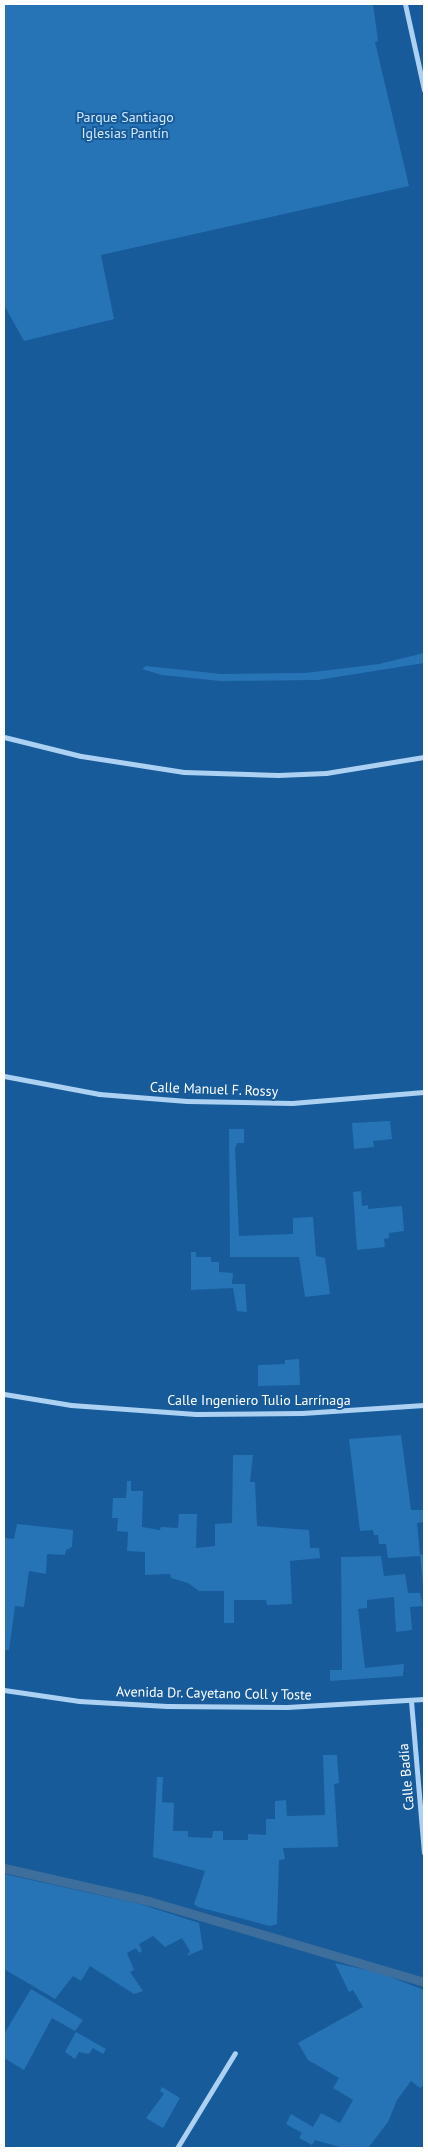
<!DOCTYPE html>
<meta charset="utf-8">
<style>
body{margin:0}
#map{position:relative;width:428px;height:2152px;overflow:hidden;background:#175b9a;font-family:"PT Sans",sans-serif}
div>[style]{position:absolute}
.green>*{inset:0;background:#2674b6}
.stream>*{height:9px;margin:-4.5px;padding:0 4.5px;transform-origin:4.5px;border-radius:4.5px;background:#3e6e9b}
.street>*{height:5px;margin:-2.5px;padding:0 2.5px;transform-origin:2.5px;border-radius:2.5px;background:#acd1f2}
span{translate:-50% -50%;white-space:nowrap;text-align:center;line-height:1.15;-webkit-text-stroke:4px #175b9a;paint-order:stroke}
.park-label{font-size:14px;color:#d3e9fc}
.street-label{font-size:14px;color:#fff}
.frame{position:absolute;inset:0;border:5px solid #fff;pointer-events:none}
</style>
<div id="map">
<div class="green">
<i style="clip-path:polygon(4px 4px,373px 4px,378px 41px,375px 42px,409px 186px,101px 255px,114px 319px,24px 341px,4px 305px)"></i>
<i style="clip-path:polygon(424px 653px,424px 663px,318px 680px,220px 681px,162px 675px,142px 669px,146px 666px,221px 674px,305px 673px,379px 664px)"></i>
<i style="clip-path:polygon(390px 1121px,392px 1139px,373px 1141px,374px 1147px,354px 1149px,352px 1123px)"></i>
<i style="clip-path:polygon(229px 1129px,244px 1129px,244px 1143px,237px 1143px,235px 1149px,239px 1236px,293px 1234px,293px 1218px,313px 1217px,316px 1256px,325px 1258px,330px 1294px,305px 1297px,299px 1257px,230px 1257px)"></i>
<i style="clip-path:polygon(361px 1191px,362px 1206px,368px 1205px,368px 1209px,402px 1206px,404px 1231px,389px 1233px,389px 1238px,384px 1239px,385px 1247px,357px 1250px,353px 1192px)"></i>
<i style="clip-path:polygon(191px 1252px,196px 1252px,196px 1257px,211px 1257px,211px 1262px,219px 1262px,219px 1272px,233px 1273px,232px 1284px,245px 1284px,247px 1312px,237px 1311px,233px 1288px,191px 1290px)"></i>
<i style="clip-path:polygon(299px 1359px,300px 1385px,258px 1386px,258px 1365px,285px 1364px,285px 1360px)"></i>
<i style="clip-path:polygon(401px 1435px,411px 1510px,424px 1510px,424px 1522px,417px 1523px,420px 1555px,424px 1554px,424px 1595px,420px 1556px,388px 1558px,386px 1544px,379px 1544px,378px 1535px,374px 1535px,373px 1530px,360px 1531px,349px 1439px)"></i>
<i style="clip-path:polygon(233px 1455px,253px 1455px,250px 1482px,255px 1482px,257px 1526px,309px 1530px,310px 1548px,319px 1548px,320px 1558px,290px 1561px,292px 1604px,267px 1605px,266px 1600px,234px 1600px,234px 1623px,224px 1623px,224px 1591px,199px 1591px,188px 1583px,171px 1578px,170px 1574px,145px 1575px,145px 1552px,127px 1551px,128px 1532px,117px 1531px,118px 1518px,112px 1518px,113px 1498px,126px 1498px,127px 1481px,131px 1481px,131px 1491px,143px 1491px,142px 1527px,160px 1530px,161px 1527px,178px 1528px,179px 1514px,197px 1514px,196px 1548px,215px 1546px,215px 1524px,232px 1523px)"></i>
<i style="clip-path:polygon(17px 1524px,73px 1530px,72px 1547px,66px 1550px,65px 1555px,47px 1554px,46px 1574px,29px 1571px,24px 1607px,15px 1606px,9px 1650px,4px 1650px,4px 1538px,14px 1539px)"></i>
<i style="clip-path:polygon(381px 1556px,384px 1576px,405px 1574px,408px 1593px,420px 1593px,423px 1606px,410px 1607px,412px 1630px,396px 1632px,394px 1597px,367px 1600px,367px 1608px,358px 1609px,365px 1668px,404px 1664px,403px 1676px,330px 1681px,330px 1670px,342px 1670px,341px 1557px)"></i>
<i style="clip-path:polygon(323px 1755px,337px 1755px,339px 1783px,334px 1784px,338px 1847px,283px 1848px,285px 1859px,279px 1860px,277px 1924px,270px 1926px,198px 1907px,194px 1904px,205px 1871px,153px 1857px,157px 1777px,163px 1777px,162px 1802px,174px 1803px,173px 1831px,188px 1831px,188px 1837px,212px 1838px,213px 1831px,223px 1831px,223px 1840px,248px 1840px,248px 1834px,266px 1835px,266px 1819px,275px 1819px,275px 1801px,286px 1800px,287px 1816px,325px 1815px)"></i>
<i style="clip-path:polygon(4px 1874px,140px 1904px,199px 1923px,203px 1949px,187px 1956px,190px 1951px,182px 1938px,165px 1947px,153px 1936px,139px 1944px,142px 1951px,139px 1953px,136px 1948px,127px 1953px,134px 1970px,130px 1972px,143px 1991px,134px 1994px,90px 1966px,81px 1981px,73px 1976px,55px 1999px,4px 1969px)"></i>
<i style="clip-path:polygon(335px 1963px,380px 1973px,424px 1990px,424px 2085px,420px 2088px,411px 2081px,397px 2100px,388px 2122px,368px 2148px,343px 2148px,315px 2140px,312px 2145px,299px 2138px,302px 2133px,286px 2124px,291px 2114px,313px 2127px,321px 2113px,340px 2123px,353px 2100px,333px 2088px,339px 2078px,308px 2060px,298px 2043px,363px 2007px,353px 1990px,349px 1992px)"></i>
<i style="clip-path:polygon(31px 1989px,83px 2020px,75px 2031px,52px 2018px,24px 2070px,4px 2058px,4px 2034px)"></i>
<i style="clip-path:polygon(76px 2032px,106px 2049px,103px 2054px,93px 2048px,89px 2054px,79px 2052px,75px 2059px,65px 2052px)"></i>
<i style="clip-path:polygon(162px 2087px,180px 2098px,163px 2128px,146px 2118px,164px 2094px,160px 2091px)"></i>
</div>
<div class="stream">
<i style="left:4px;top:1868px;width:149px;rotate:12.8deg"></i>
<i style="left:149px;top:1901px;width:287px;rotate:16.4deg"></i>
</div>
<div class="street">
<i style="left:405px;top:4px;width:88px;rotate:77.5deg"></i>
<i style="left:4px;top:737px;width:79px;rotate:13.9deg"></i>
<i style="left:81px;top:756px;width:104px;rotate:8.8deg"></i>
<i style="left:184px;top:772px;width:94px;rotate:1.8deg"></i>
<i style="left:278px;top:775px;width:48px;rotate:-2.4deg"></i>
<i style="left:326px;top:773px;width:99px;rotate:-9.3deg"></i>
<i style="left:4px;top:1076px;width:97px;rotate:10.7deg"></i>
<i style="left:99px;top:1094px;width:88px;rotate:4.5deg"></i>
<i style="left:187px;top:1101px;width:105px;rotate:1.1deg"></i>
<i style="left:292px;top:1103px;width:132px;rotate:-4.8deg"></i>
<i style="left:4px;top:1394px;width:68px;rotate:9.3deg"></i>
<i style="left:71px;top:1405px;width:125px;rotate:4.1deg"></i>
<i style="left:196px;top:1414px;width:106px;rotate:-0.5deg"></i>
<i style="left:302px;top:1413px;width:122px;rotate:-3.8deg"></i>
<i style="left:4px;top:1690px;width:76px;rotate:8.3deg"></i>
<i style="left:79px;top:1701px;width:88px;rotate:3.3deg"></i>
<i style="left:167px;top:1706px;width:120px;rotate:0.5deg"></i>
<i style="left:287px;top:1707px;width:137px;rotate:-3.3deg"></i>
<i style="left:411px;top:1701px;width:152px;rotate:85.1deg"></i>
<i style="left:177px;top:2148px;width:111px;rotate:-58.6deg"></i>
</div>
<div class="park-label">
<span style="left:125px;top:125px">Parque Santiago<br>Iglesias Pantín</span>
</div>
<div class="street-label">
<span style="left:214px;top:1089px;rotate:2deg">Calle Manuel F. Rossy</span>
<span style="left:259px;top:1400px">Calle Ingeniero Tulio Larrínaga</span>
<span style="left:214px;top:1693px;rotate:1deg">Avenida Dr. Cayetano Coll y Toste</span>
<span style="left:406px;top:1777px;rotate:-95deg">Calle Badía</span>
</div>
<div class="frame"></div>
</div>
